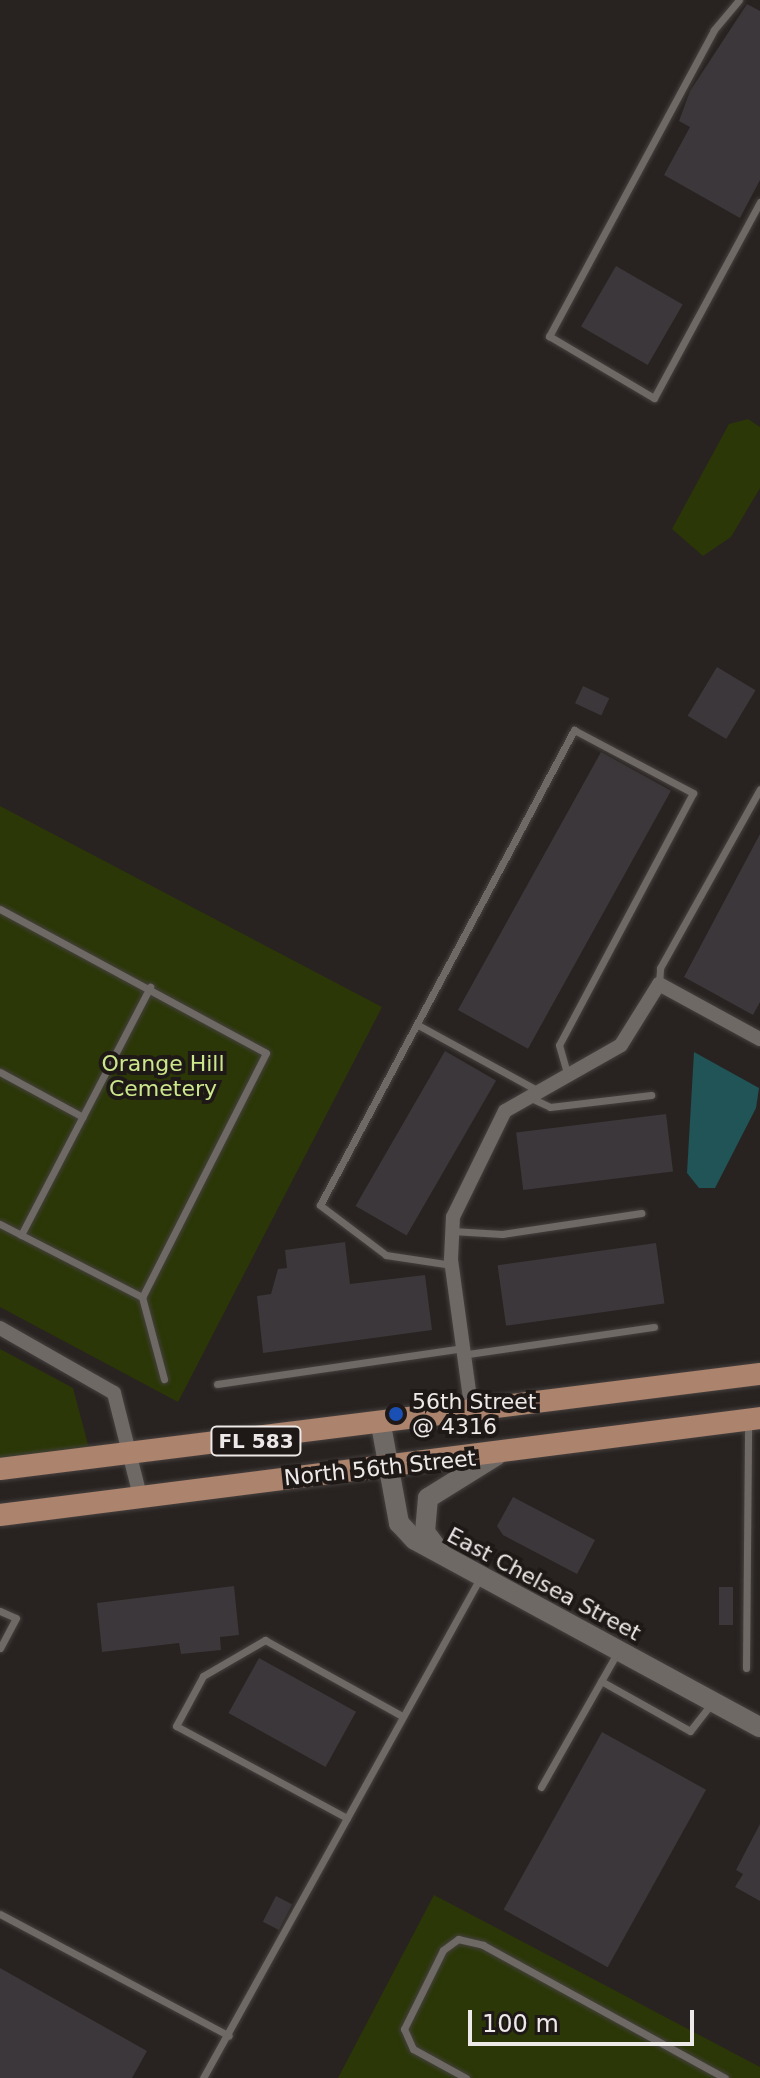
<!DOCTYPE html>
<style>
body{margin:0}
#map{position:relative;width:760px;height:2078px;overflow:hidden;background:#282321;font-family:"DejaVu Sans",sans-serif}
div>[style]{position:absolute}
.green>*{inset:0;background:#2b3707}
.water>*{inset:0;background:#205457}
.building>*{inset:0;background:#3b373a;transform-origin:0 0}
.roads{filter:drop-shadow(0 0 2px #46413f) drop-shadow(0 0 2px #46413f)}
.lane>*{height:7px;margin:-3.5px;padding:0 3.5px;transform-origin:3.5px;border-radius:3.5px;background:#6f6966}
.street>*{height:14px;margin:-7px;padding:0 7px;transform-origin:7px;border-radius:7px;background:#6f6966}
.secondary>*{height:20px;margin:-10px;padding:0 10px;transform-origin:10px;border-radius:10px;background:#6f6966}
.primary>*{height:22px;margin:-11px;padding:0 11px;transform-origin:11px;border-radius:11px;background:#ac836d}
.dots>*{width:22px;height:22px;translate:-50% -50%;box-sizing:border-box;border:4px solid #1e1917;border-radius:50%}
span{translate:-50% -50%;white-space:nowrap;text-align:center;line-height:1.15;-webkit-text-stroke:8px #1e1917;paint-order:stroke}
.shield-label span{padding:2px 6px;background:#1e1917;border:2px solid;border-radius:6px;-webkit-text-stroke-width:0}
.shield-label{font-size:20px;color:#ede9e8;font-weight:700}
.park-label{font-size:22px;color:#cce78b}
.poi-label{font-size:22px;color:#ede9e8}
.left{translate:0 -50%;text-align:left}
.street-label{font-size:22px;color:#ede9e8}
.scale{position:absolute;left:468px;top:2010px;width:226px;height:36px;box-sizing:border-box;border:4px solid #ede9e8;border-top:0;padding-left:10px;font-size:24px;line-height:28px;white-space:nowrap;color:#ede9e8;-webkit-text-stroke:6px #1e1917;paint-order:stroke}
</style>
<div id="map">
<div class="green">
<i style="clip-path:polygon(748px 419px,760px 427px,760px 488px,731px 537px,703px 556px,672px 529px,729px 424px)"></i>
<i style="clip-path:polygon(0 806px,382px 1007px,178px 1402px,0 1307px)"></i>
<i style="clip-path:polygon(0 1349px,73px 1388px,89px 1448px,0 1460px)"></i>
<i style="clip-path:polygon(434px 1895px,760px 2067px,760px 2078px,338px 2078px)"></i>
</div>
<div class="water">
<i style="clip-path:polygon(694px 1052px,759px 1088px,756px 1108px,715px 1188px,699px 1188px,687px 1173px)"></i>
</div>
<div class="building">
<i style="clip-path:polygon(747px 4px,760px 11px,760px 180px,740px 218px,664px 175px,690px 127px,679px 121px,690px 91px)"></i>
<i style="left:616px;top:266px;width:77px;height:70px;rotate:30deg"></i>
<i style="left:717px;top:667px;width:45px;height:57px;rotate:31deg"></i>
<i style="left:583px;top:686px;width:29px;height:19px;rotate:25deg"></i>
<i style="left:601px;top:752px;width:80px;height:295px;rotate:29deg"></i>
<i style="clip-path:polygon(760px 834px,760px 1002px,753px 1015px,684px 977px)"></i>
<i style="left:445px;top:1051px;width:59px;height:179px;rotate:30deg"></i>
<i style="left:666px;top:1114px;width:58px;height:151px;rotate:83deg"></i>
<i style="clip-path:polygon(345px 1242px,350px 1284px,425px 1275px,432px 1330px,263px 1353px,257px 1296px,271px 1294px,278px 1269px,287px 1268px,285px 1250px)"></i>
<i style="left:656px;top:1243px;width:61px;height:160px;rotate:82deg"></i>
<i style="clip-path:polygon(513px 1497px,595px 1540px,577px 1574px,503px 1535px,497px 1526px)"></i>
<i style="clip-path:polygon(234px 1586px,239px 1635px,220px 1637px,221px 1650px,181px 1654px,179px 1643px,102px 1652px,97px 1603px)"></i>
<i style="left:719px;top:1587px;width:14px;height:38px"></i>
<i style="left:259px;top:1658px;width:111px;height:63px;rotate:29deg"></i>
<i style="left:602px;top:1732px;width:119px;height:203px;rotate:29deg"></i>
<i style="clip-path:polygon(760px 1824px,760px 1901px,735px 1887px,743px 1874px,736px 1870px)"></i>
<i style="left:276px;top:1896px;width:18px;height:29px;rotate:27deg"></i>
<i style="clip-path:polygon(0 1968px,147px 2051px,132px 2078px,0 2078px)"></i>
</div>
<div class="roads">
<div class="lane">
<i style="left:739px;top:0;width:39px;rotate:130deg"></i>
<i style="left:714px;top:30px;width:348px;rotate:118.3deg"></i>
<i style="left:549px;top:336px;width:122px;rotate:30.6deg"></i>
<i style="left:654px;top:398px;width:223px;rotate:-61.6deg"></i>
<i style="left:0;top:909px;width:302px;rotate:28.4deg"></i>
<i style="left:266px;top:1053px;width:274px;rotate:116.9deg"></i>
<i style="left:142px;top:1297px;width:85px;rotate:75deg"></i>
<i style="left:659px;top:984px;width:16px;rotate:-86deg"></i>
<i style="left:660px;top:968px;width:205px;rotate:-60.8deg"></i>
<i style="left:418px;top:1025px;width:133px;rotate:28.7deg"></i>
<i style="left:0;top:1072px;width:94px;rotate:28.5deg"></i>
<i style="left:531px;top:1098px;width:21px;rotate:25deg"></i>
<i style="left:550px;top:1107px;width:102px;rotate:-6.8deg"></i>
<i style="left:0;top:1224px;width:160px;rotate:27.2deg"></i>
<i style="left:452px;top:1231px;width:50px;rotate:3.4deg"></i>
<i style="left:502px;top:1234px;width:141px;rotate:-8.6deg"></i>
<i style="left:21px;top:1235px;width:280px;rotate:-62.5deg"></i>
<i style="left:452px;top:1265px;width:67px;rotate:-171.4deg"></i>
<i style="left:386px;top:1255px;width:83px;rotate:-142.9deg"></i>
<i style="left:320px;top:1205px;width:539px;rotate:-61.86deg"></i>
<i style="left:574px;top:730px;width:135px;rotate:27.9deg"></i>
<i style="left:693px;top:793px;width:285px;rotate:118deg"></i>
<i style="left:559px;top:1045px;width:29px;rotate:74deg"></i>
<i style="left:468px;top:1354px;width:188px;rotate:-8.3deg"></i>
<i style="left:217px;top:1384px;width:251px;rotate:-8.3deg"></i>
<i style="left:0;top:1611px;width:17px;rotate:24deg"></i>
<i style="left:16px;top:1618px;width:34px;rotate:118deg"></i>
<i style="left:746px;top:1668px;width:246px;rotate:-89.5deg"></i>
<i style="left:601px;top:1681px;width:102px;rotate:29.3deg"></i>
<i style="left:690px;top:1731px;width:36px;rotate:-52deg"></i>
<i style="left:541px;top:1787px;width:154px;rotate:-60.4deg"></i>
<i style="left:347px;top:1818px;width:194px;rotate:-151.7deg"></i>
<i style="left:176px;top:1726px;width:57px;rotate:-61.6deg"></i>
<i style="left:203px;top:1676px;width:72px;rotate:-30.1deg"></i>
<i style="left:265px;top:1640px;width:157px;rotate:29deg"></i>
<i style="left:0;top:1914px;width:259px;rotate:28deg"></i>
<i style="left:203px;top:2078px;width:572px;rotate:-61.01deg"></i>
<i style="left:466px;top:2078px;width:60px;rotate:-151.3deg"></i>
<i style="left:413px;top:2049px;width:22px;rotate:-114deg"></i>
<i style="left:404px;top:2029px;width:88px;rotate:-63.7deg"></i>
<i style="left:443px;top:1950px;width:19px;rotate:-36deg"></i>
<i style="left:458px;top:1939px;width:26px;rotate:13deg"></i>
<i style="left:483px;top:1945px;width:276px;rotate:28.8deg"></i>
</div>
<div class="street">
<i style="left:0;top:1328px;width:131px;rotate:29.7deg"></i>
<i style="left:114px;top:1393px;width:106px;rotate:75.8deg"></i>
<i style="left:472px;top:1413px;width:155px;rotate:-97.8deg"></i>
<i style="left:451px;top:1259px;width:42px;rotate:-87.3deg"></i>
<i style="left:453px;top:1217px;width:118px;rotate:-63.9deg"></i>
<i style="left:505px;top:1111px;width:133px;rotate:-29.6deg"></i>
<i style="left:621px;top:1045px;width:72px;rotate:-58.1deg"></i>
<i style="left:659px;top:984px;width:115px;rotate:28.6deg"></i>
</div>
<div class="secondary">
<i style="left:381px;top:1425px;width:100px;rotate:79.6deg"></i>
<i style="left:399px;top:1523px;width:23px;rotate:47deg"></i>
<i style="left:415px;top:1540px;width:392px;rotate:28.5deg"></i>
<i style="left:440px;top:1552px;width:25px;rotate:-127deg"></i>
<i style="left:425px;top:1532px;width:34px;rotate:-85deg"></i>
<i style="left:428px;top:1498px;width:81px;rotate:-31.9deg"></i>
</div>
<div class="primary">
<i style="left:0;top:1469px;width:766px;rotate:-7.13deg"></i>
<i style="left:0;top:1515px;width:766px;rotate:-7.27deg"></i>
</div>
</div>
<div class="dots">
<i style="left:396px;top:1414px;background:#1a4fb4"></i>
</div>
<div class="shield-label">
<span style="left:256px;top:1441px">FL 583</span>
</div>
<div class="park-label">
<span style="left:163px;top:1076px">Orange Hill<br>Cemetery</span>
</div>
<div class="poi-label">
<span class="left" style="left:412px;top:1414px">56th Street<br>@ 4316</span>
</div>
<div class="street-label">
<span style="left:380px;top:1468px;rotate:-6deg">North 56th Street</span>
<span style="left:544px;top:1584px;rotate:28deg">East Chelsea Street</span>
</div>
<div class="scale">100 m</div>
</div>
